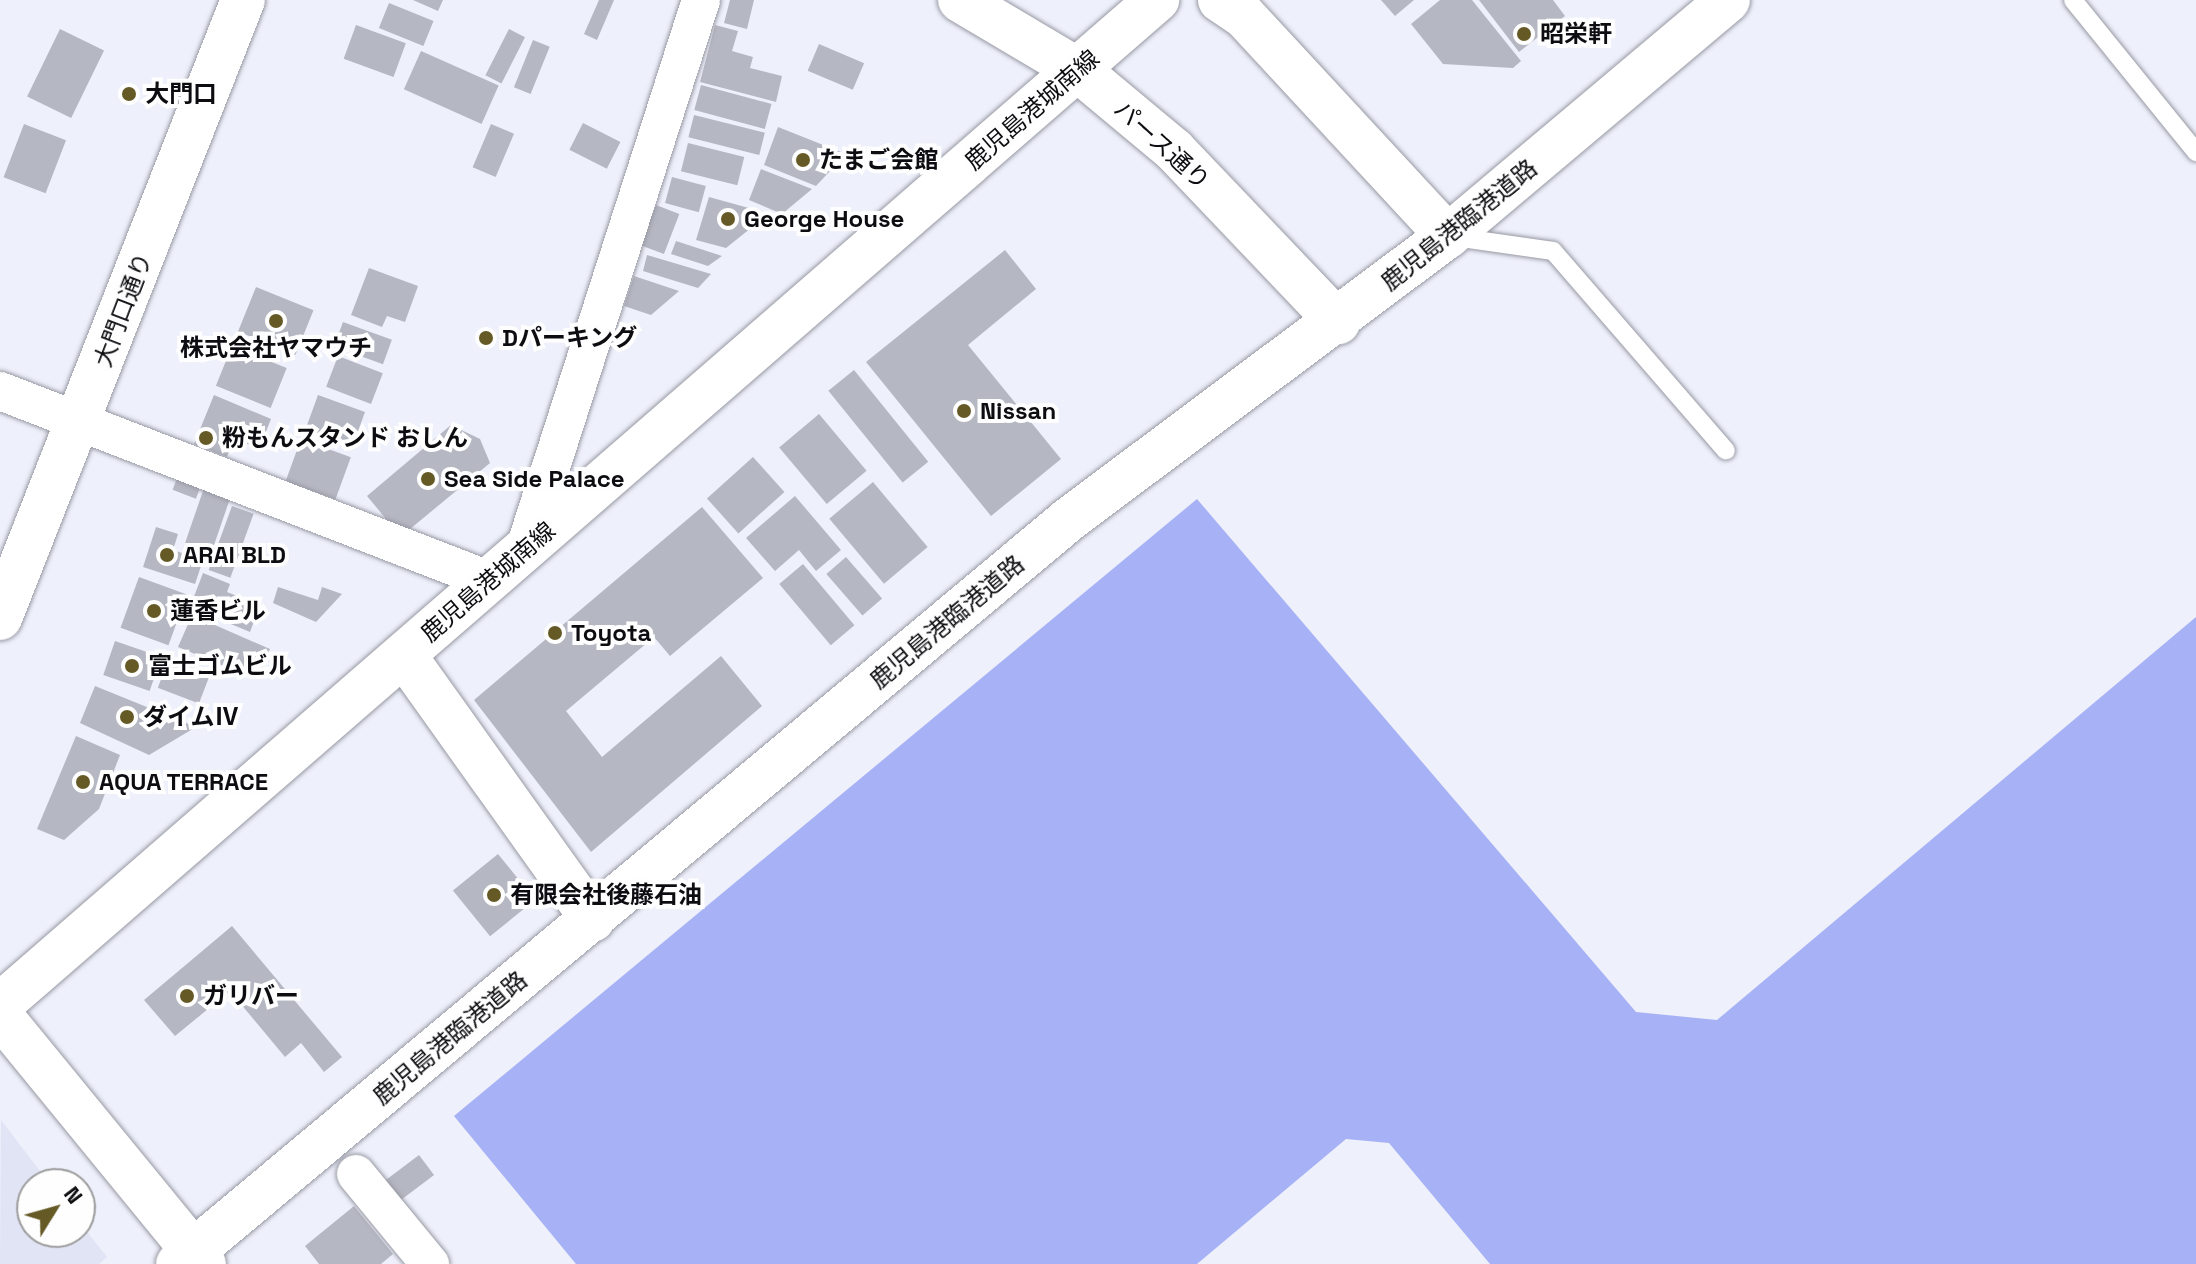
<!DOCTYPE html>
<meta charset="utf-8">
<style>
body{margin:0}
#map{position:relative;width:2196px;height:1264px;overflow:hidden;background:#eef0fb;font-family:"Space Grotesk","Noto Sans JP",sans-serif}
div>[style]{position:absolute}
.built>*{inset:0;background:#e0e4f5}
.water>*{inset:0;background:#a7b1f5}
.building>*{inset:0;background:#b5b7c2;transform-origin:0 0}
.roads{filter:drop-shadow(0 0 2px #9799a3) drop-shadow(0 0 2px #9799a3)}
.lane>*{height:18px;margin:-9px;padding:0 9px;transform-origin:9px;border-radius:9px;background:#fff}
.street>*{height:38px;margin:-19px;padding:0 19px;transform-origin:19px;border-radius:19px;background:#fff}
.secondary>*{height:44px;margin:-22px;padding:0 22px;transform-origin:22px;border-radius:22px;background:#fff}
.dots>*{width:22px;height:22px;translate:-50% -50%;box-sizing:border-box;border:4px solid #fefefe;border-radius:50%}
span{translate:-50% -50%;white-space:nowrap;text-align:center;line-height:1.15;-webkit-text-stroke:8px #fefefe;paint-order:stroke}
.poi-label{font-size:24px;color:#0d0d11;font-weight:700}
.left{translate:0 -50%;text-align:left}
.street-label{font-size:24px;color:#0d0d11}
.north{position:absolute;left:16px;top:1168px;width:80px;height:80px;box-sizing:border-box;background:#fefefe;border:2px solid #9e9e9f;border-radius:50%;rotate:53deg;font-size:22px;font-weight:700;line-height:32px;text-align:center;color:#0d0d11}
.north::after{content:'';display:block;margin:auto;width:28px;height:36px;background:#655a26;clip-path:polygon(50% 0,100% 100%,50% 72%,0 100%)}
</style>
<div id="map">
<div class="built">
<i style="clip-path:polygon(1px 1120px,50px 1184px,32px 1184px,32px 1232px,80px 1232px,80px 1223px,107px 1257px,99px 1264px,0 1264px)"></i>
</div>
<div class="water">
<i style="clip-path:polygon(1197px 499px,1636px 1012px,1717px 1020px,2196px 617px,2196px 1264px,1490px 1264px,1389px 1143px,1346px 1139px,1197px 1264px,576px 1264px,454px 1116px)"></i>
</div>
<div class="building">
<i style="clip-path:polygon(413px 0,443px 0,438px 11px)"></i>
<i style="clip-path:polygon(599px 0,614px 0,597px 40px,584px 34px)"></i>
<i style="clip-path:polygon(730px 0,754px 0,747px 29px,724px 23px)"></i>
<i style="clip-path:polygon(1381px 0,1414px 0,1395px 16px)"></i>
<i style="clip-path:polygon(1440px 0,1472px 0,1521px 61px,1513px 68px,1443px 64px,1411px 24px)"></i>
<i style="clip-path:polygon(1479px 0,1553px 0,1565px 16px,1519px 52px)"></i>
<i style="left:389px;top:3px;width:48px;height:27px;rotate:22deg"></i>
<i style="left:356px;top:25px;width:53px;height:36px;rotate:20deg"></i>
<i style="clip-path:polygon(715px 25px,738px 31px,732px 51px,753px 57px,750px 68px,782px 76px,776px 102px,700px 82px)"></i>
<i style="left:60px;top:29px;width:49px;height:75px;rotate:26deg"></i>
<i style="left:509px;top:29px;width:18px;height:52px;rotate:27deg"></i>
<i style="left:533px;top:40px;width:18px;height:51px;rotate:22deg"></i>
<i style="left:819px;top:44px;width:49px;height:29px;rotate:23deg"></i>
<i style="left:421px;top:51px;width:85px;height:42px;rotate:24deg"></i>
<i style="left:701px;top:85px;width:73px;height:26px;rotate:15deg"></i>
<i style="left:694px;top:115px;width:73px;height:23px;rotate:14deg"></i>
<i style="left:583px;top:123px;width:42px;height:30px;rotate:27deg"></i>
<i style="left:24px;top:124px;width:45px;height:57px;rotate:21deg"></i>
<i style="left:491px;top:124px;width:25px;height:47px;rotate:23deg"></i>
<i style="clip-path:polygon(778px 127px,846px 154px,816px 186px,764px 165px)"></i>
<i style="left:688px;top:143px;width:58px;height:29px;rotate:14deg"></i>
<i style="clip-path:polygon(761px 169px,812px 189px,782px 214px,749px 200px)"></i>
<i style="left:672px;top:177px;width:35px;height:27px;rotate:15deg"></i>
<i style="clip-path:polygon(709px 197px,756px 210px,751px 228px,726px 248px,696px 240px)"></i>
<i style="left:656px;top:205px;width:25px;height:43px;rotate:21deg"></i>
<i style="clip-path:polygon(676px 241px,722px 256px,708px 266px,671px 254px)"></i>
<i style="clip-path:polygon(1005px 250px,1036px 289px,968px 345px,1061px 459px,991px 516px,866px 362px)"></i>
<i style="clip-path:polygon(647px 255px,711px 274px,698px 288px,643px 271px)"></i>
<i style="clip-path:polygon(369px 268px,418px 286px,405px 322px,387px 316px,382px 327px,351px 315px)"></i>
<i style="clip-path:polygon(634px 276px,679px 291px,651px 315px,624px 306px)"></i>
<i style="left:256px;top:287px;width:62px;height:48px;rotate:22deg"></i>
<i style="left:343px;top:322px;width:52px;height:26px;rotate:20deg"></i>
<i style="left:232px;top:346px;width:59px;height:43px;rotate:22deg"></i>
<i style="left:338px;top:356px;width:48px;height:33px;rotate:21deg"></i>
<i style="left:854px;top:370px;width:118px;height:33px;rotate:51deg"></i>
<i style="clip-path:polygon(214px 395px,271px 419px,259px 449px,234px 438px,227px 457px,194px 444px)"></i>
<i style="left:318px;top:395px;width:50px;height:38px;rotate:20deg"></i>
<i style="left:819px;top:414px;width:74px;height:52px;rotate:50deg"></i>
<i style="clip-path:polygon(451px 425px,480px 439px,490px 463px,410px 529px,391px 525px,367px 496px)"></i>
<i style="left:301px;top:439px;width:53px;height:45px;rotate:20deg"></i>
<i style="left:753px;top:457px;width:47px;height:62px;rotate:48deg"></i>
<i style="left:179px;top:473px;width:25px;height:18px;rotate:21deg"></i>
<i style="left:873px;top:482px;width:85px;height:57px;rotate:50deg"></i>
<i style="left:204px;top:488px;width:28px;height:63px;rotate:19deg"></i>
<i style="clip-path:polygon(795px 496px,841px 550px,816px 571px,799px 550px,775px 571px,746px 538px)"></i>
<i style="left:232px;top:506px;width:23px;height:68px;rotate:20deg"></i>
<i style="clip-path:polygon(702px 507px,763px 578px,670px 656px,654px 637px,566px 711px,602px 757px,721px 656px,762px 706px,591px 852px,474px 700px)"></i>
<i style="clip-path:polygon(156px 527px,178px 534px,173px 550px,203px 560px,195px 584px,143px 567px)"></i>
<i style="left:846px;top:557px;width:55px;height:26px;rotate:49deg"></i>
<i style="left:803px;top:564px;width:80px;height:31px;rotate:50deg"></i>
<i style="clip-path:polygon(203px 573px,230px 584px,227px 592px,260px 605px,250px 632px,190px 607px)"></i>
<i style="left:139px;top:577px;width:51px;height:54px;rotate:20deg"></i>
<i style="clip-path:polygon(278px 587px,318px 600px,322px 587px,342px 594px,316px 622px,273px 603px)"></i>
<i style="clip-path:polygon(192px 615px,270px 649px,263px 664px,255px 660px,248px 676px,178px 647px)"></i>
<i style="left:115px;top:641px;width:49px;height:36px;rotate:19deg"></i>
<i style="left:170px;top:656px;width:44px;height:34px;rotate:21deg"></i>
<i style="clip-path:polygon(95px 686px,196px 727px,149px 755px,80px 723px)"></i>
<i style="clip-path:polygon(76px 736px,120px 755px,99px 809px,64px 840px,37px 829px)"></i>
<i style="left:498px;top:854px;width:59px;height:58px;rotate:51deg"></i>
<i style="clip-path:polygon(232px 926px,342px 1057px,324px 1072px,301px 1043px,285px 1057px,230px 991px,175px 1036px,144px 1000px)"></i>
<i style="left:419px;top:1155px;width:25px;height:44px;rotate:53deg"></i>
<i style="clip-path:polygon(32px 1200px,32px 1232px,17px 1212px)"></i>
<i style="clip-path:polygon(354px 1206px,393px 1254px,381px 1264px,319px 1264px,305px 1246px)"></i>
</div>
<div class="roads">
<div class="lane">
<i style="left:2073px;top:0;width:196px;rotate:51deg"></i>
<i style="left:1455px;top:237px;width:99px;rotate:8.1deg"></i>
<i style="left:1553px;top:251px;width:264px;rotate:49.1deg"></i>
</div>
<div class="street">
<i style="left:0;top:391px;width:526px;rotate:21.15deg"></i>
<i style="left:524px;top:551px;width:579px;rotate:-72.19deg"></i>
<i style="left:356px;top:1174px;width:117px;rotate:50.6deg"></i>
</div>
<div class="secondary">
<i style="left:960px;top:0;width:137px;rotate:30.7deg"></i>
<i style="left:1078px;top:70px;width:125px;rotate:39.8deg"></i>
<i style="left:1174px;top:150px;width:238px;rotate:46.4deg"></i>
<i style="left:1220px;top:0;width:29px;rotate:34deg"></i>
<i style="left:1244px;top:16px;width:300px;rotate:47.2deg"></i>
<i style="left:0;top:618px;width:664px;rotate:-68.54deg"></i>
<i style="left:404px;top:655px;width:325px;rotate:54.5deg"></i>
<i style="left:0;top:1005px;width:1533px;rotate:-40.98deg"></i>
<i style="left:0;top:1015px;width:322px;rotate:50.7deg"></i>
<i style="left:178px;top:1264px;width:1160px;rotate:-39.89deg"></i>
<i style="left:1068px;top:520px;width:474px;rotate:-36.8deg"></i>
<i style="left:1448px;top:236px;width:366px;rotate:-40.1deg"></i>
</div>
</div>
<div class="dots">
<i style="left:1524px;top:34px;background:#655a26"></i>
<i style="left:129px;top:94px;background:#655a26"></i>
<i style="left:803px;top:160px;background:#655a26"></i>
<i style="left:728px;top:219px;background:#655a26"></i>
<i style="left:276px;top:321px;background:#655a26"></i>
<i style="left:486px;top:338px;background:#655a26"></i>
<i style="left:964px;top:411px;background:#655a26"></i>
<i style="left:206px;top:438px;background:#655a26"></i>
<i style="left:428px;top:479px;background:#655a26"></i>
<i style="left:167px;top:555px;background:#655a26"></i>
<i style="left:154px;top:611px;background:#655a26"></i>
<i style="left:555px;top:633px;background:#655a26"></i>
<i style="left:132px;top:666px;background:#655a26"></i>
<i style="left:127px;top:717px;background:#655a26"></i>
<i style="left:83px;top:782px;background:#655a26"></i>
<i style="left:494px;top:895px;background:#655a26"></i>
<i style="left:187px;top:996px;background:#655a26"></i>
</div>
<div class="poi-label">
<span class="left" style="left:1540px;top:34px">昭栄軒</span>
<span class="left" style="left:145px;top:94px">大門口</span>
<span class="left" style="left:819px;top:160px">たまご会館</span>
<span class="left" style="left:744px;top:219px">George House</span>
<span class="left" style="left:502px;top:338px">Dパーキング</span>
<span style="left:276px;top:348px">株式会社ヤマウチ</span>
<span class="left" style="left:980px;top:411px">Nissan</span>
<span class="left" style="left:222px;top:438px">粉もんスタンド おしん</span>
<span class="left" style="left:444px;top:479px">Sea Side Palace</span>
<span class="left" style="left:183px;top:555px">ARAI BLD</span>
<span class="left" style="left:170px;top:611px">蓮香ビル</span>
<span class="left" style="left:571px;top:633px">Toyota</span>
<span class="left" style="left:148px;top:666px">富士ゴムビル</span>
<span class="left" style="left:143px;top:717px">ダイムⅣ</span>
<span class="left" style="left:99px;top:782px">AQUA TERRACE</span>
<span class="left" style="left:510px;top:895px">有限会社後藤石油</span>
<span class="left" style="left:203px;top:996px">ガリバー</span>
</div>
<div class="street-label">
<span style="left:1032px;top:110px;rotate:-41deg">鹿児島港城南線</span>
<span style="left:1162px;top:145px;rotate:42deg">パース通り</span>
<span style="left:1459px;top:225px;rotate:-39deg">鹿児島港臨港道路</span>
<span style="left:123px;top:310px;rotate:-69deg">大門口通り</span>
<span style="left:488px;top:582px;rotate:-41deg">鹿児島港城南線</span>
<span style="left:947px;top:622px;rotate:-40deg">鹿児島港臨港道路</span>
<span style="left:450px;top:1038px;rotate:-40deg">鹿児島港臨港道路</span>
</div>
<div class="north">N</div>
</div>
